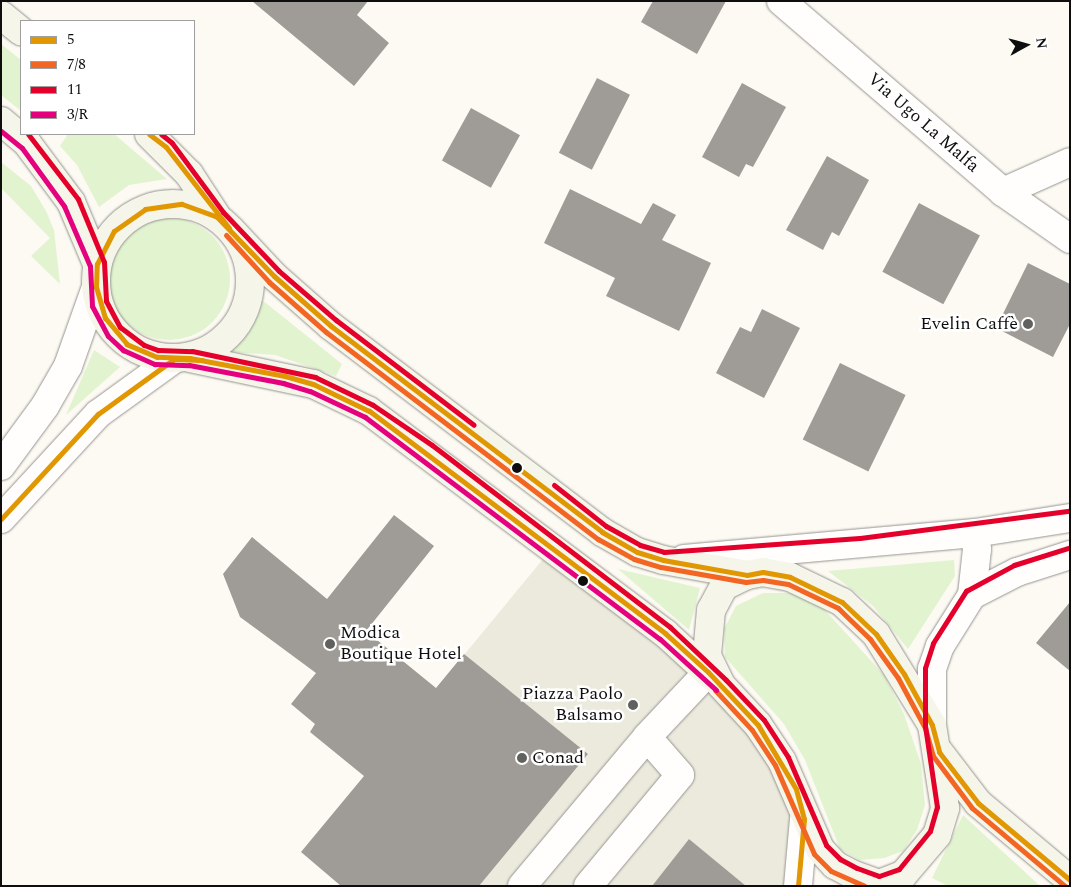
<!DOCTYPE html>
<meta charset="utf-8">
<style>
body{margin:0}
#map{position:relative;width:1071px;height:887px;overflow:hidden;background:#fcfaf2;font-family:Spectral,serif}
div>[style]{position:absolute}
.green>*{inset:0;background:#e2f3d0}
.round{border-radius:50%}
.plaza>*{inset:0;background:#eceadd}
.building>*{inset:0;background:#9f9c98;transform-origin:0 0}
.roads{filter:drop-shadow(0 0 1px #959491) drop-shadow(0 0 1px #959491)}
.street>*{height:28px;margin:-14px;padding:0 14px;transform-origin:14px;border-radius:14px;background:#fffefd}
.secondary>*{height:28px;margin:-14px;padding:0 14px;transform-origin:14px;border-radius:14px;background:#f5f5ea}
.secondary>.ring{margin:-14px;padding:0;box-sizing:content-box;background:none;border:28px solid #f5f5ea;border-radius:50%}
.bus-1>*{height:5px;margin:-2.5px;padding:0 2.5px;transform-origin:2.5px;border-radius:2.5px;background:#e09701}
.bus-2>*{height:5px;margin:-2.5px;padding:0 2.5px;transform-origin:2.5px;border-radius:2.5px;background:#f26522}
.bus-3>*{height:5px;margin:-2.5px;padding:0 2.5px;transform-origin:2.5px;border-radius:2.5px;background:#e4002b}
.bus-4>*{height:5px;margin:-2.5px;padding:0 2.5px;transform-origin:2.5px;border-radius:2.5px;background:#e5007d}
.dots>*{width:14px;height:14px;translate:-50% -50%;box-sizing:border-box;border:2px solid #fff;border-radius:50%}
span{translate:-50% -50%;white-space:nowrap;text-align:center;line-height:1.15;-webkit-text-stroke:5px #fff;paint-order:stroke}
.street-label{font-size:18px;color:#0e0e0e}
.poi-label{font-size:18px;color:#0e0e0e}
.right{translate:-100% -50%;text-align:right}
.left{translate:0 -50%;text-align:left}
.frame{position:absolute;inset:0;border:2px solid #0e0e0e;pointer-events:none}
.legend{position:absolute;left:20px;top:20px;width:175px;height:115px;box-sizing:border-box;background:#fff;border:1px solid #9f9f9f;margin:0;padding:6px 9px;list-style:none;font-size:15px;color:#0e0e0e}
.legend li{display:flex;align-items:center;gap:10px;height:25px}
.legend b{width:25px;border:1px solid #9f9f9f}
.north{position:absolute;left:1001px;top:20px;width:50px;height:50px;-webkit-text-stroke:4px #fff;paint-order:stroke;rotate:83deg;font-size:14px;font-weight:700;line-height:20px;text-align:center;color:#0e0e0e}
.north::after{content:'';display:block;margin:auto;width:18px;height:22px;background:#0e0e0e;clip-path:polygon(50% 0,100% 100%,50% 72%,0 100%)}
</style>
<div id="map">
<div class="green">
<i style="clip-path:polygon(1px 44px,21px 60px,21px 111px,1px 95px)"></i>
<i style="clip-path:polygon(68px 134px,114px 134px,167px 179px,129px 185px,99px 207px,77px 165px,60px 146px)"></i>
<i style="clip-path:polygon(1px 162px,31px 186px,46px 211px,54px 230px,60px 284px,31px 256px,50px 238px,1px 188px)"></i>
<i class="round" style="left:108px;top:218px;width:122px;height:122px"></i>
<i style="clip-path:polygon(262px 300px,342px 364px,336px 376px,275px 355px,230px 352px,249px 332px)"></i>
<i style="clip-path:polygon(94px 350px,120px 367px,66px 415px)"></i>
<i style="clip-path:polygon(954px 560px,955px 576px,908px 649px,873px 606px,828px 571px)"></i>
<i style="clip-path:polygon(618px 569px,700px 588px,689px 630px)"></i>
<i style="clip-path:polygon(763px 593px,790px 593px,824px 609px,884px 675px,904px 714px,921px 764px,925px 805px,917px 830px,903px 851px,884px 858px,860px 860px,840px 849px,805px 760px,784px 724px,725px 657px,724px 629px,736px 606px)"></i>
<i style="clip-path:polygon(963px 815px,1040px 886px,948px 886px,932px 878px)"></i>
</div>
<div class="plaza">
<i style="clip-path:polygon(553px 547px,665px 633px,796px 789px,798px 886px,746px 886px,689px 839px,652px 886px,479px 886px,588px 754px,464px 655px)"></i>
</div>
<div class="building">
<i style="clip-path:polygon(252px 1px,368px 1px,357px 15px,389px 43px,354px 86px)"></i>
<i style="clip-path:polygon(653px 1px,726px 1px,697px 54px,641px 22px)"></i>
<i style="left:597px;top:78px;width:37px;height:84px;rotate:27deg"></i>
<i style="clip-path:polygon(742px 83px,786px 107px,753px 167px,746px 164px,739px 177px,702px 157px)"></i>
<i style="left:471px;top:108px;width:56px;height:60px;rotate:29deg"></i>
<i style="clip-path:polygon(827px 156px,869px 180px,839px 236px,832px 232px,823px 250px,786px 230px)"></i>
<i style="clip-path:polygon(570px 189px,641px 224px,653px 203px,676px 215px,662px 240px,711px 263px,679px 331px,606px 296px,615px 278px,544px 243px)"></i>
<i style="left:919px;top:203px;width:69px;height:78px;rotate:28deg"></i>
<i style="clip-path:polygon(1028px 263px,1070px 284px,1070px 324px,1053px 357px,996px 328px)"></i>
<i style="clip-path:polygon(762px 309px,800px 328px,764px 398px,716px 373px,740px 327px,751px 332px)"></i>
<i style="left:840px;top:363px;width:73px;height:85px;rotate:26deg"></i>
<i style="clip-path:polygon(394px 515px,434px 546px,366px 631px,436px 688px,464px 654px,588px 754px,479px 886px,341px 886px,301px 852px,364px 776px,310px 732px,315px 724px,291px 704px,316px 673px,240px 617px,223px 574px,252px 537px,327px 599px)"></i>
<i style="clip-path:polygon(1070px 602px,1070px 671px,1036px 643px)"></i>
<i style="clip-path:polygon(689px 839px,746px 886px,652px 886px)"></i>
</div>
<div class="roads">
<div class="street">
<i style="left:781px;top:1px;width:293px;rotate:40.7deg"></i>
<i style="left:1003px;top:192px;width:82px;rotate:35deg"></i>
<i style="left:1003px;top:192px;width:73px;rotate:-24.1deg"></i>
<i style="left:1px;top:466px;width:74px;rotate:-53.7deg"></i>
<i style="left:45px;top:406px;width:46px;rotate:-60.1deg"></i>
<i style="left:68px;top:366px;width:84px;rotate:-70.5deg"></i>
<i style="left:1px;top:519px;width:143px;rotate:-47.3deg"></i>
<i style="left:98px;top:414px;width:94px;rotate:-35.9deg"></i>
<i style="left:684px;top:559px;width:292px;rotate:-5.1deg"></i>
<i style="left:975px;top:533px;width:96px;rotate:-9deg"></i>
<i style="left:972px;top:595px;width:46px;rotate:-83.8deg"></i>
<i style="left:977px;top:549px;width:16px;rotate:-97deg"></i>
<i style="left:932px;top:725px;width:56px;rotate:-90deg"></i>
<i style="left:932px;top:669px;width:24px;rotate:-71deg"></i>
<i style="left:940px;top:646px;width:60px;rotate:-57.9deg"></i>
<i style="left:972px;top:595px;width:51px;rotate:-27.1deg"></i>
<i style="left:1017px;top:572px;width:56px;rotate:-17.8deg"></i>
<i style="left:522px;top:886px;width:194px;rotate:-50deg"></i>
<i style="left:647px;top:737px;width:89px;rotate:-46.8deg"></i>
<i style="left:588px;top:886px;width:144px;rotate:-50.3deg"></i>
<i style="left:680px;top:775px;width:50px;rotate:-131deg"></i>
<i style="left:798px;top:886px;width:67px;rotate:-84.9deg"></i>
</div>
<div class="secondary">
<i style="left:1px;top:15px;width:26px;rotate:39deg"></i>
<i style="left:1px;top:121px;width:34px;rotate:40deg"></i>
<i style="left:27px;top:143px;width:74px;rotate:53.3deg"></i>
<i style="left:71px;top:202px;width:67px;rotate:67.2deg"></i>
<i style="left:149px;top:134px;width:57px;rotate:45deg"></i>
<i style="left:189px;top:174px;width:51px;rotate:56.9deg"></i>
<i class="ring" style="left:96px;top:204px;width:126px;height:126px"></i>
<i style="left:231px;top:230px;width:63px;rotate:46.9deg"></i>
<i style="left:274px;top:276px;width:76px;rotate:41.3deg"></i>
<i style="left:331px;top:326px;width:340px;rotate:37.2deg"></i>
<i style="left:602px;top:532px;width:40px;rotate:29.7deg"></i>
<i style="left:637px;top:552px;width:27px;rotate:17deg"></i>
<i style="left:663px;top:560px;width:85px;rotate:10.1deg"></i>
<i style="left:190px;top:358px;width:126px;rotate:11.9deg"></i>
<i style="left:313px;top:384px;width:62px;rotate:25.7deg"></i>
<i style="left:369px;top:411px;width:370px;rotate:36.9deg"></i>
<i style="left:665px;top:633px;width:68px;rotate:42.6deg"></i>
<i style="left:939px;top:752px;width:64px;rotate:52.6deg"></i>
<i style="left:978px;top:803px;width:120px;rotate:39.9deg"></i>
<i style="left:879px;top:884px;width:26px;rotate:-21deg"></i>
<i style="left:903px;top:875px;width:52px;rotate:-49.6deg"></i>
<i style="left:937px;top:835px;width:28px;rotate:-73deg"></i>
<i style="left:945px;top:808px;width:84px;rotate:-98.9deg"></i>
<i style="left:932px;top:725px;width:107px;rotate:-121.6deg"></i>
<i style="left:876px;top:634px;width:47px;rotate:-136.7deg"></i>
<i style="left:842px;top:602px;width:58px;rotate:-154.3deg"></i>
<i style="left:790px;top:577px;width:27px;rotate:-170deg"></i>
<i style="left:763px;top:572px;width:16px;rotate:169deg"></i>
<i style="left:747px;top:575px;width:25px;rotate:154deg"></i>
<i style="left:724px;top:586px;width:27px;rotate:118deg"></i>
<i style="left:711px;top:610px;width:46px;rotate:95deg"></i>
<i style="left:707px;top:656px;width:32px;rotate:64deg"></i>
<i style="left:721px;top:685px;width:54px;rotate:47.2deg"></i>
<i style="left:758px;top:725px;width:43px;rotate:56.3deg"></i>
<i style="left:782px;top:761px;width:96px;rotate:66.6deg"></i>
<i style="left:820px;top:849px;width:22px;rotate:47deg"></i>
<i style="left:835px;top:865px;width:21px;rotate:28deg"></i>
<i style="left:854px;top:875px;width:27px;rotate:20deg"></i>
<i style="left:879px;top:884px;width:5px;rotate:22deg"></i>
</div>
</div>
<div class="bus-1">
<i style="left:149px;top:134px;width:21px;rotate:37deg"></i>
<i style="left:166px;top:147px;width:103px;rotate:52.1deg"></i>
<i style="left:1px;top:519px;width:143px;rotate:-47.3deg"></i>
<i style="left:98px;top:414px;width:94px;rotate:-35.9deg"></i>
<i style="left:174px;top:359px;width:28px;rotate:2deg"></i>
<i style="left:798px;top:886px;width:67px;rotate:-84.9deg"></i>
<i style="left:804px;top:819px;width:31px;rotate:-105deg"></i>
<i style="left:796px;top:789px;width:74px;rotate:-120.7deg"></i>
<i style="left:758px;top:725px;width:73px;rotate:-133.3deg"></i>
<i style="left:708px;top:672px;width:58px;rotate:-137.8deg"></i>
<i style="left:665px;top:633px;width:370px;rotate:-143.1deg"></i>
<i style="left:369px;top:411px;width:62px;rotate:-154.3deg"></i>
<i style="left:313px;top:384px;width:29px;rotate:-164deg"></i>
<i style="left:285px;top:376px;width:97px;rotate:-169.3deg"></i>
<i style="left:190px;top:358px;width:33px;rotate:-178deg"></i>
<i style="left:157px;top:357px;width:33px;rotate:-157deg"></i>
<i style="left:127px;top:344px;width:34px;rotate:-130deg"></i>
<i style="left:105px;top:318px;width:32px;rotate:-106deg"></i>
<i style="left:96px;top:287px;width:23px;rotate:-88deg"></i>
<i style="left:97px;top:264px;width:37px;rotate:-63deg"></i>
<i style="left:114px;top:231px;width:38px;rotate:-35deg"></i>
<i style="left:145px;top:209px;width:37px;rotate:-8deg"></i>
<i style="left:182px;top:204px;width:37px;rotate:20deg"></i>
<i style="left:217px;top:217px;width:82px;rotate:46deg"></i>
<i style="left:274px;top:276px;width:76px;rotate:41.3deg"></i>
<i style="left:331px;top:326px;width:340px;rotate:37.2deg"></i>
<i style="left:602px;top:532px;width:40px;rotate:29.7deg"></i>
<i style="left:637px;top:552px;width:27px;rotate:17deg"></i>
<i style="left:663px;top:560px;width:85px;rotate:10.1deg"></i>
<i style="left:747px;top:575px;width:16px;rotate:-11deg"></i>
<i style="left:763px;top:572px;width:27px;rotate:10deg"></i>
<i style="left:790px;top:577px;width:58px;rotate:25.7deg"></i>
<i style="left:842px;top:602px;width:47px;rotate:43.3deg"></i>
<i style="left:876px;top:634px;width:49px;rotate:55deg"></i>
<i style="left:904px;top:674px;width:58px;rotate:61.2deg"></i>
<i style="left:932px;top:725px;width:28px;rotate:75deg"></i>
<i style="left:939px;top:752px;width:64px;rotate:52.6deg"></i>
<i style="left:978px;top:803px;width:120px;rotate:39.9deg"></i>
</div>
<div class="bus-2">
<i style="left:226px;top:235px;width:64px;rotate:47.5deg"></i>
<i style="left:269px;top:282px;width:76px;rotate:41.3deg"></i>
<i style="left:326px;top:332px;width:342px;rotate:37.3deg"></i>
<i style="left:598px;top:539px;width:41px;rotate:29.1deg"></i>
<i style="left:634px;top:559px;width:28px;rotate:17deg"></i>
<i style="left:661px;top:567px;width:86px;rotate:10deg"></i>
<i style="left:746px;top:582px;width:17px;rotate:-7deg"></i>
<i style="left:763px;top:580px;width:25px;rotate:9deg"></i>
<i style="left:788px;top:584px;width:55px;rotate:25.6deg"></i>
<i style="left:838px;top:608px;width:45px;rotate:44.1deg"></i>
<i style="left:870px;top:639px;width:48px;rotate:54.3deg"></i>
<i style="left:898px;top:678px;width:57px;rotate:61.6deg"></i>
<i style="left:925px;top:728px;width:29px;rotate:74deg"></i>
<i style="left:933px;top:756px;width:65px;rotate:53.1deg"></i>
<i style="left:972px;top:808px;width:121px;rotate:40deg"></i>
<i style="left:715px;top:690px;width:54px;rotate:47.2deg"></i>
<i style="left:752px;top:730px;width:42px;rotate:56.7deg"></i>
<i style="left:775px;top:765px;width:97px;rotate:66.3deg"></i>
<i style="left:814px;top:854px;width:24px;rotate:45deg"></i>
<i style="left:831px;top:871px;width:36px;rotate:24deg"></i>
</div>
<div class="bus-3">
<i style="left:28px;top:134px;width:82px;rotate:52.4deg"></i>
<i style="left:78px;top:199px;width:68px;rotate:67.6deg"></i>
<i style="left:104px;top:262px;width:39px;rotate:87deg"></i>
<i style="left:106px;top:301px;width:30px;rotate:62deg"></i>
<i style="left:120px;top:327px;width:30px;rotate:37deg"></i>
<i style="left:144px;top:345px;width:15px;rotate:20deg"></i>
<i style="left:158px;top:350px;width:34px;rotate:2deg"></i>
<i style="left:192px;top:351px;width:126px;rotate:11.9deg"></i>
<i style="left:315px;top:377px;width:64px;rotate:25.8deg"></i>
<i style="left:373px;top:405px;width:71px;rotate:34.1deg"></i>
<i style="left:432px;top:445px;width:300px;rotate:37.4deg"></i>
<i style="left:670px;top:627px;width:77px;rotate:43.4deg"></i>
<i style="left:726px;top:680px;width:55px;rotate:46.5deg"></i>
<i style="left:764px;top:720px;width:44px;rotate:57deg"></i>
<i style="left:788px;top:757px;width:96px;rotate:66.6deg"></i>
<i style="left:826px;top:845px;width:20px;rotate:45deg"></i>
<i style="left:840px;top:859px;width:19px;rotate:28deg"></i>
<i style="left:857px;top:868px;width:23px;rotate:20deg"></i>
<i style="left:879px;top:876px;width:21px;rotate:-19deg"></i>
<i style="left:899px;top:869px;width:49px;rotate:-50.8deg"></i>
<i style="left:930px;top:831px;width:25px;rotate:-74deg"></i>
<i style="left:937px;top:807px;width:82px;rotate:-98.4deg"></i>
<i style="left:925px;top:726px;width:58px;rotate:-90deg"></i>
<i style="left:925px;top:668px;width:26px;rotate:-72deg"></i>
<i style="left:933px;top:643px;width:62px;rotate:-57.6deg"></i>
<i style="left:966px;top:591px;width:55px;rotate:-28.4deg"></i>
<i style="left:1014px;top:565px;width:57px;rotate:-17.5deg"></i>
<i style="left:161px;top:134px;width:14px;rotate:39deg"></i>
<i style="left:172px;top:143px;width:86px;rotate:53.5deg"></i>
<i style="left:223px;top:212px;width:81px;rotate:46.5deg"></i>
<i style="left:279px;top:271px;width:75px;rotate:40.7deg"></i>
<i style="left:336px;top:320px;width:173px;rotate:37.3deg"></i>
<i style="left:554px;top:485px;width:66px;rotate:38.3deg"></i>
<i style="left:606px;top:526px;width:39px;rotate:29deg"></i>
<i style="left:640px;top:545px;width:25px;rotate:16deg"></i>
<i style="left:664px;top:552px;width:196px;rotate:-4.1deg"></i>
<i style="left:860px;top:538px;width:211px;rotate:-7.4deg"></i>
</div>
<div class="bus-4">
<i style="left:1px;top:131px;width:27px;rotate:39deg"></i>
<i style="left:22px;top:148px;width:72px;rotate:54.1deg"></i>
<i style="left:64px;top:206px;width:65px;rotate:66.6deg"></i>
<i style="left:90px;top:266px;width:40px;rotate:87.1deg"></i>
<i style="left:92px;top:306px;width:34px;rotate:62deg"></i>
<i style="left:108px;top:336px;width:21px;rotate:43deg"></i>
<i style="left:123px;top:350px;width:35px;rotate:24deg"></i>
<i style="left:155px;top:364px;width:34px;rotate:2deg"></i>
<i style="left:189px;top:365px;width:96px;rotate:10.8deg"></i>
<i style="left:283px;top:383px;width:28px;rotate:17deg"></i>
<i style="left:310px;top:391px;width:61px;rotate:25.3deg"></i>
<i style="left:365px;top:417px;width:369px;rotate:37deg"></i>
<i style="left:660px;top:639px;width:76px;rotate:42.3deg"></i>
</div>
<div class="dots">
<i style="left:1028px;top:324px;background:#61615e"></i>
<i style="left:517px;top:468px;background:#0e0e0e"></i>
<i style="left:583px;top:581px;background:#0e0e0e"></i>
<i style="left:330px;top:644px;background:#61615e"></i>
<i style="left:633px;top:705px;background:#61615e"></i>
<i style="left:522px;top:758px;background:#61615e"></i>
</div>
<div class="street-label">
<span style="left:923px;top:123px;rotate:41deg">Via Ugo La Malfa</span>
</div>
<div class="poi-label">
<span class="right" style="left:1018px;top:324px">Evelin Caffè</span>
<span class="left" style="left:340px;top:644px">Modica<br>Boutique Hotel</span>
<span class="right" style="left:623px;top:705px">Piazza Paolo<br>Balsamo</span>
<span class="left" style="left:532px;top:758px">Conad</span>
</div>
<div class="frame"></div>
<ul class="legend">
<li><b style="height:6px;background:#e09701"></b>5</li>
<li><b style="height:6px;background:#f26522"></b>7/8</li>
<li><b style="height:6px;background:#e4002b"></b>11</li>
<li><b style="height:6px;background:#e5007d"></b>3/R</li>
</ul>
<div class="north">N</div>
</div>
